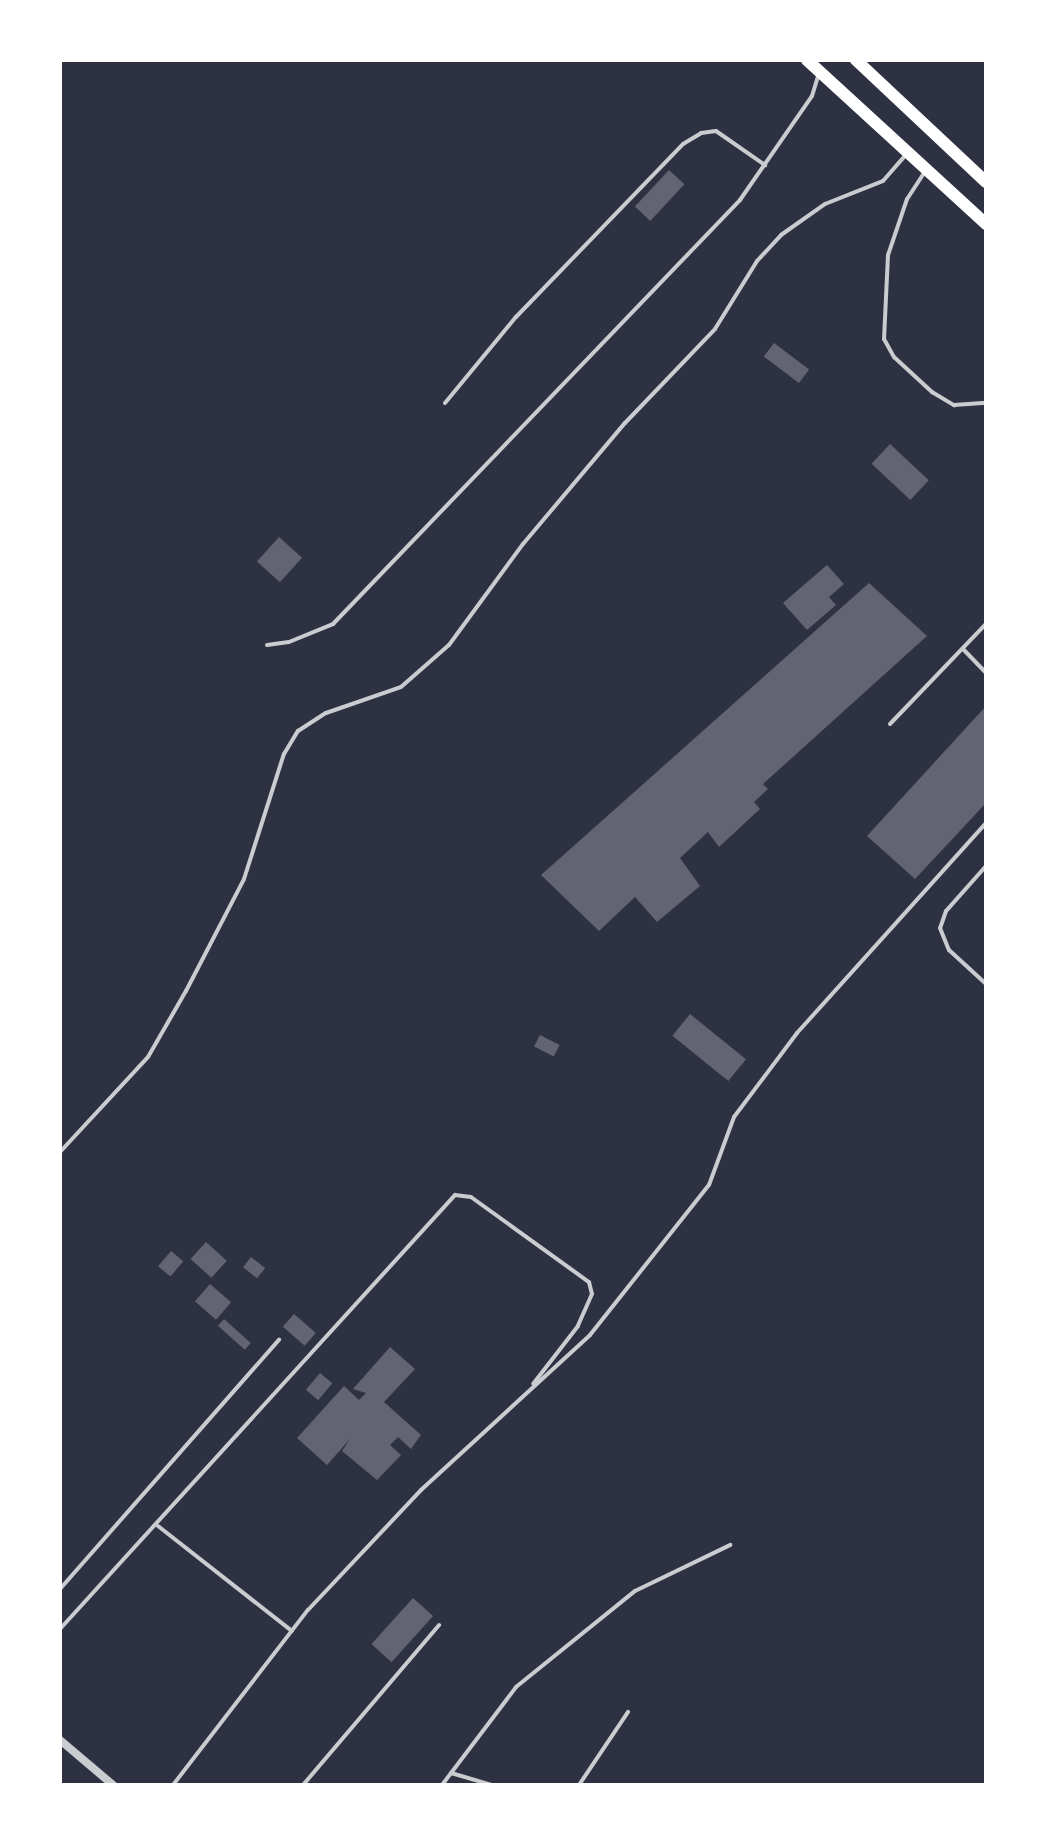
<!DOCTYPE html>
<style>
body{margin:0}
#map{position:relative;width:1046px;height:1845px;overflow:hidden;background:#2d3142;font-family:"Source Sans 3",sans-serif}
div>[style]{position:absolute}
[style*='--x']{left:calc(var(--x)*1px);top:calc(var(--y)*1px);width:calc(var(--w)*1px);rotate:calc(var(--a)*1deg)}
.building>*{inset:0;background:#626471;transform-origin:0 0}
.service>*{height:4px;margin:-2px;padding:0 2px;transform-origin:2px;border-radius:2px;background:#caccd0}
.minor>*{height:8px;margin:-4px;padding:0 4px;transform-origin:4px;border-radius:4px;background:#caccd0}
.trunk>*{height:12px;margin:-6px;padding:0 6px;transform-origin:6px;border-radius:6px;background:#fff}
span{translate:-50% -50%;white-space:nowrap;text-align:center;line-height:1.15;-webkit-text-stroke:9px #fff;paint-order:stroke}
.frame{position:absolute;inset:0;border:62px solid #fff;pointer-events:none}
</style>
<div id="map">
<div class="building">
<div style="left:669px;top:170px;width:21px;height:50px;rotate:43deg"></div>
<div style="left:774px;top:343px;width:44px;height:17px;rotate:37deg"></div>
<div style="left:890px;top:444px;width:53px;height:27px;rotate:43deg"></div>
<div style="left:279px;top:537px;width:31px;height:33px;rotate:42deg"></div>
<div style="clip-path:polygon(827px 565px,844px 584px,829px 597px,836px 605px,807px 630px,783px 603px)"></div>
<div style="clip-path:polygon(869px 583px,927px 636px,763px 784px,768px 789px,754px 802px,760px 809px,719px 847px,708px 832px,680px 858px,700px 886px,657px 922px,635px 897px,599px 931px,541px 875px)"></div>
<div style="clip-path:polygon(986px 706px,986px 803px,915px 879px,867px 836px)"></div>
<div style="left:690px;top:1014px;width:72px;height:28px;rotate:39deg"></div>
<div style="left:540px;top:1035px;width:22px;height:13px;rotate:27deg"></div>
<div style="left:206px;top:1242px;width:28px;height:23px;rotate:42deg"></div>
<div style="left:171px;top:1251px;width:16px;height:20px;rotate:40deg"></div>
<div style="left:251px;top:1257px;width:18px;height:13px;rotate:38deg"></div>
<div style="left:210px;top:1284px;width:28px;height:23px;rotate:41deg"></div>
<div style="left:294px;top:1314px;width:29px;height:17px;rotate:41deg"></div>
<div style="left:224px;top:1319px;width:36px;height:9px;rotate:42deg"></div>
<div style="clip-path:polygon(390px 1347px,415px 1369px,384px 1402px,421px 1435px,411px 1449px,398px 1437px,390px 1445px,401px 1455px,377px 1480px,342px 1451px,350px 1439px,327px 1465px,297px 1438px,344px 1386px,359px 1400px,366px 1393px,353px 1389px)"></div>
<div style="left:320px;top:1373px;width:16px;height:22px;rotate:40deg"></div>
<div style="left:413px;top:1598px;width:27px;height:62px;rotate:42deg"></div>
</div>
<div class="service">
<div style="--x:924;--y:173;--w:31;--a:123"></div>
<div style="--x:907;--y:199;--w:59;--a:108.7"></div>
<div style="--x:888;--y:255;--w:84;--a:92.7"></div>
<div style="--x:884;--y:339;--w:21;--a:61"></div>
<div style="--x:894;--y:357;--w:52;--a:42.6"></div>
<div style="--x:932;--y:392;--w:26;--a:31"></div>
<div style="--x:954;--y:405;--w:32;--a:-4"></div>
<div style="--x:445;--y:403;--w:112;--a:-50.5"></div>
<div style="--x:516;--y:317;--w:240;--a:-46"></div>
<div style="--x:683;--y:144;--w:21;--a:-31"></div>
<div style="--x:701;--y:133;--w:15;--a:-8"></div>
<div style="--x:716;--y:131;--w:60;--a:34.8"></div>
<div style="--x:267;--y:645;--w:22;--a:-8"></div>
<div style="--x:289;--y:642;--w:48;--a:-22.2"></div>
<div style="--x:333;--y:624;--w:588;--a:-46.17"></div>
<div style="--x:740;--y:200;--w:126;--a:-55.3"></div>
<div style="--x:812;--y:96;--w:21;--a:-73"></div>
<div style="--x:963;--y:649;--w:33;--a:46"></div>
<div style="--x:890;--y:724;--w:139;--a:-46.2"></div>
<div style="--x:986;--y:866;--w:60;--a:131.6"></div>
<div style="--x:946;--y:911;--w:18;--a:109"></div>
<div style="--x:940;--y:928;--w:24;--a:68"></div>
<div style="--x:949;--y:950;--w:50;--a:42.6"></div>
<div style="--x:60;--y:1152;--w:129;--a:-47.2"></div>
<div style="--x:148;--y:1057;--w:76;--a:-60.1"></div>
<div style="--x:186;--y:991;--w:126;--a:-62.6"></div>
<div style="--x:244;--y:879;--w:131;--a:-72.3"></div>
<div style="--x:284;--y:754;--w:27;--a:-59"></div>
<div style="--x:298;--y:731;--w:33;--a:-33"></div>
<div style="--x:326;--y:713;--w:79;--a:-19.1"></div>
<div style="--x:401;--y:687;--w:64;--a:-41.2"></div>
<div style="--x:449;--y:645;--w:125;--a:-53.8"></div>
<div style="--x:523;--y:544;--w:158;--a:-49.9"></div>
<div style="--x:625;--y:423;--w:130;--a:-46.2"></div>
<div style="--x:715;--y:329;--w:80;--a:-58.3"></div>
<div style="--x:757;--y:261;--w:35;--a:-47"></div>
<div style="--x:781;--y:235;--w:54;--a:-35.2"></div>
<div style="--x:825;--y:204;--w:62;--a:-21.6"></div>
<div style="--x:883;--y:181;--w:33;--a:-49"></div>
<div style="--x:158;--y:1526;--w:170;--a:38.1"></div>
<div style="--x:60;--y:1589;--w:332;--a:-48.7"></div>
<div style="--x:60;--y:1629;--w:587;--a:-47.69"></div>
<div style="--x:455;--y:1195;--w:16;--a:7"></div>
<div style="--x:471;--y:1197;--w:145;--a:35.8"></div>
<div style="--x:589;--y:1282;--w:12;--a:76"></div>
<div style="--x:592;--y:1294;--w:35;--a:114"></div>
<div style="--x:578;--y:1326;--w:73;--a:127.8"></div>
<div style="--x:451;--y:1773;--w:43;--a:16.3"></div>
<div style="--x:173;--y:1785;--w:221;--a:-52.4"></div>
<div style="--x:308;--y:1610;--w:165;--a:-46.7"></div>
<div style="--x:421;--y:1490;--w:229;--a:-42.5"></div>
<div style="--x:590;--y:1335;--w:191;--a:-51.6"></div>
<div style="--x:709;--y:1185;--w:72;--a:-69.8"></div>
<div style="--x:734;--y:1117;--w:105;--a:-53.1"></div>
<div style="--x:797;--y:1033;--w:283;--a:-48"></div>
<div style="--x:303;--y:1785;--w:210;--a:-49.6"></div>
<div style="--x:442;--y:1785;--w:123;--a:-52.9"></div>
<div style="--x:516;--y:1687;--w:153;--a:-38.9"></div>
<div style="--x:635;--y:1591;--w:106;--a:-25.8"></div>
<div style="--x:579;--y:1785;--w:88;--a:-56.1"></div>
</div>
<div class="minor">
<div style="--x:60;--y:1740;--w:70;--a:40.3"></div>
</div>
<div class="trunk">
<div style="--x:807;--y:60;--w:243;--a:42.5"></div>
<div style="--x:856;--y:60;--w:178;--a:43.2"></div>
</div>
<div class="frame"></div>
</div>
